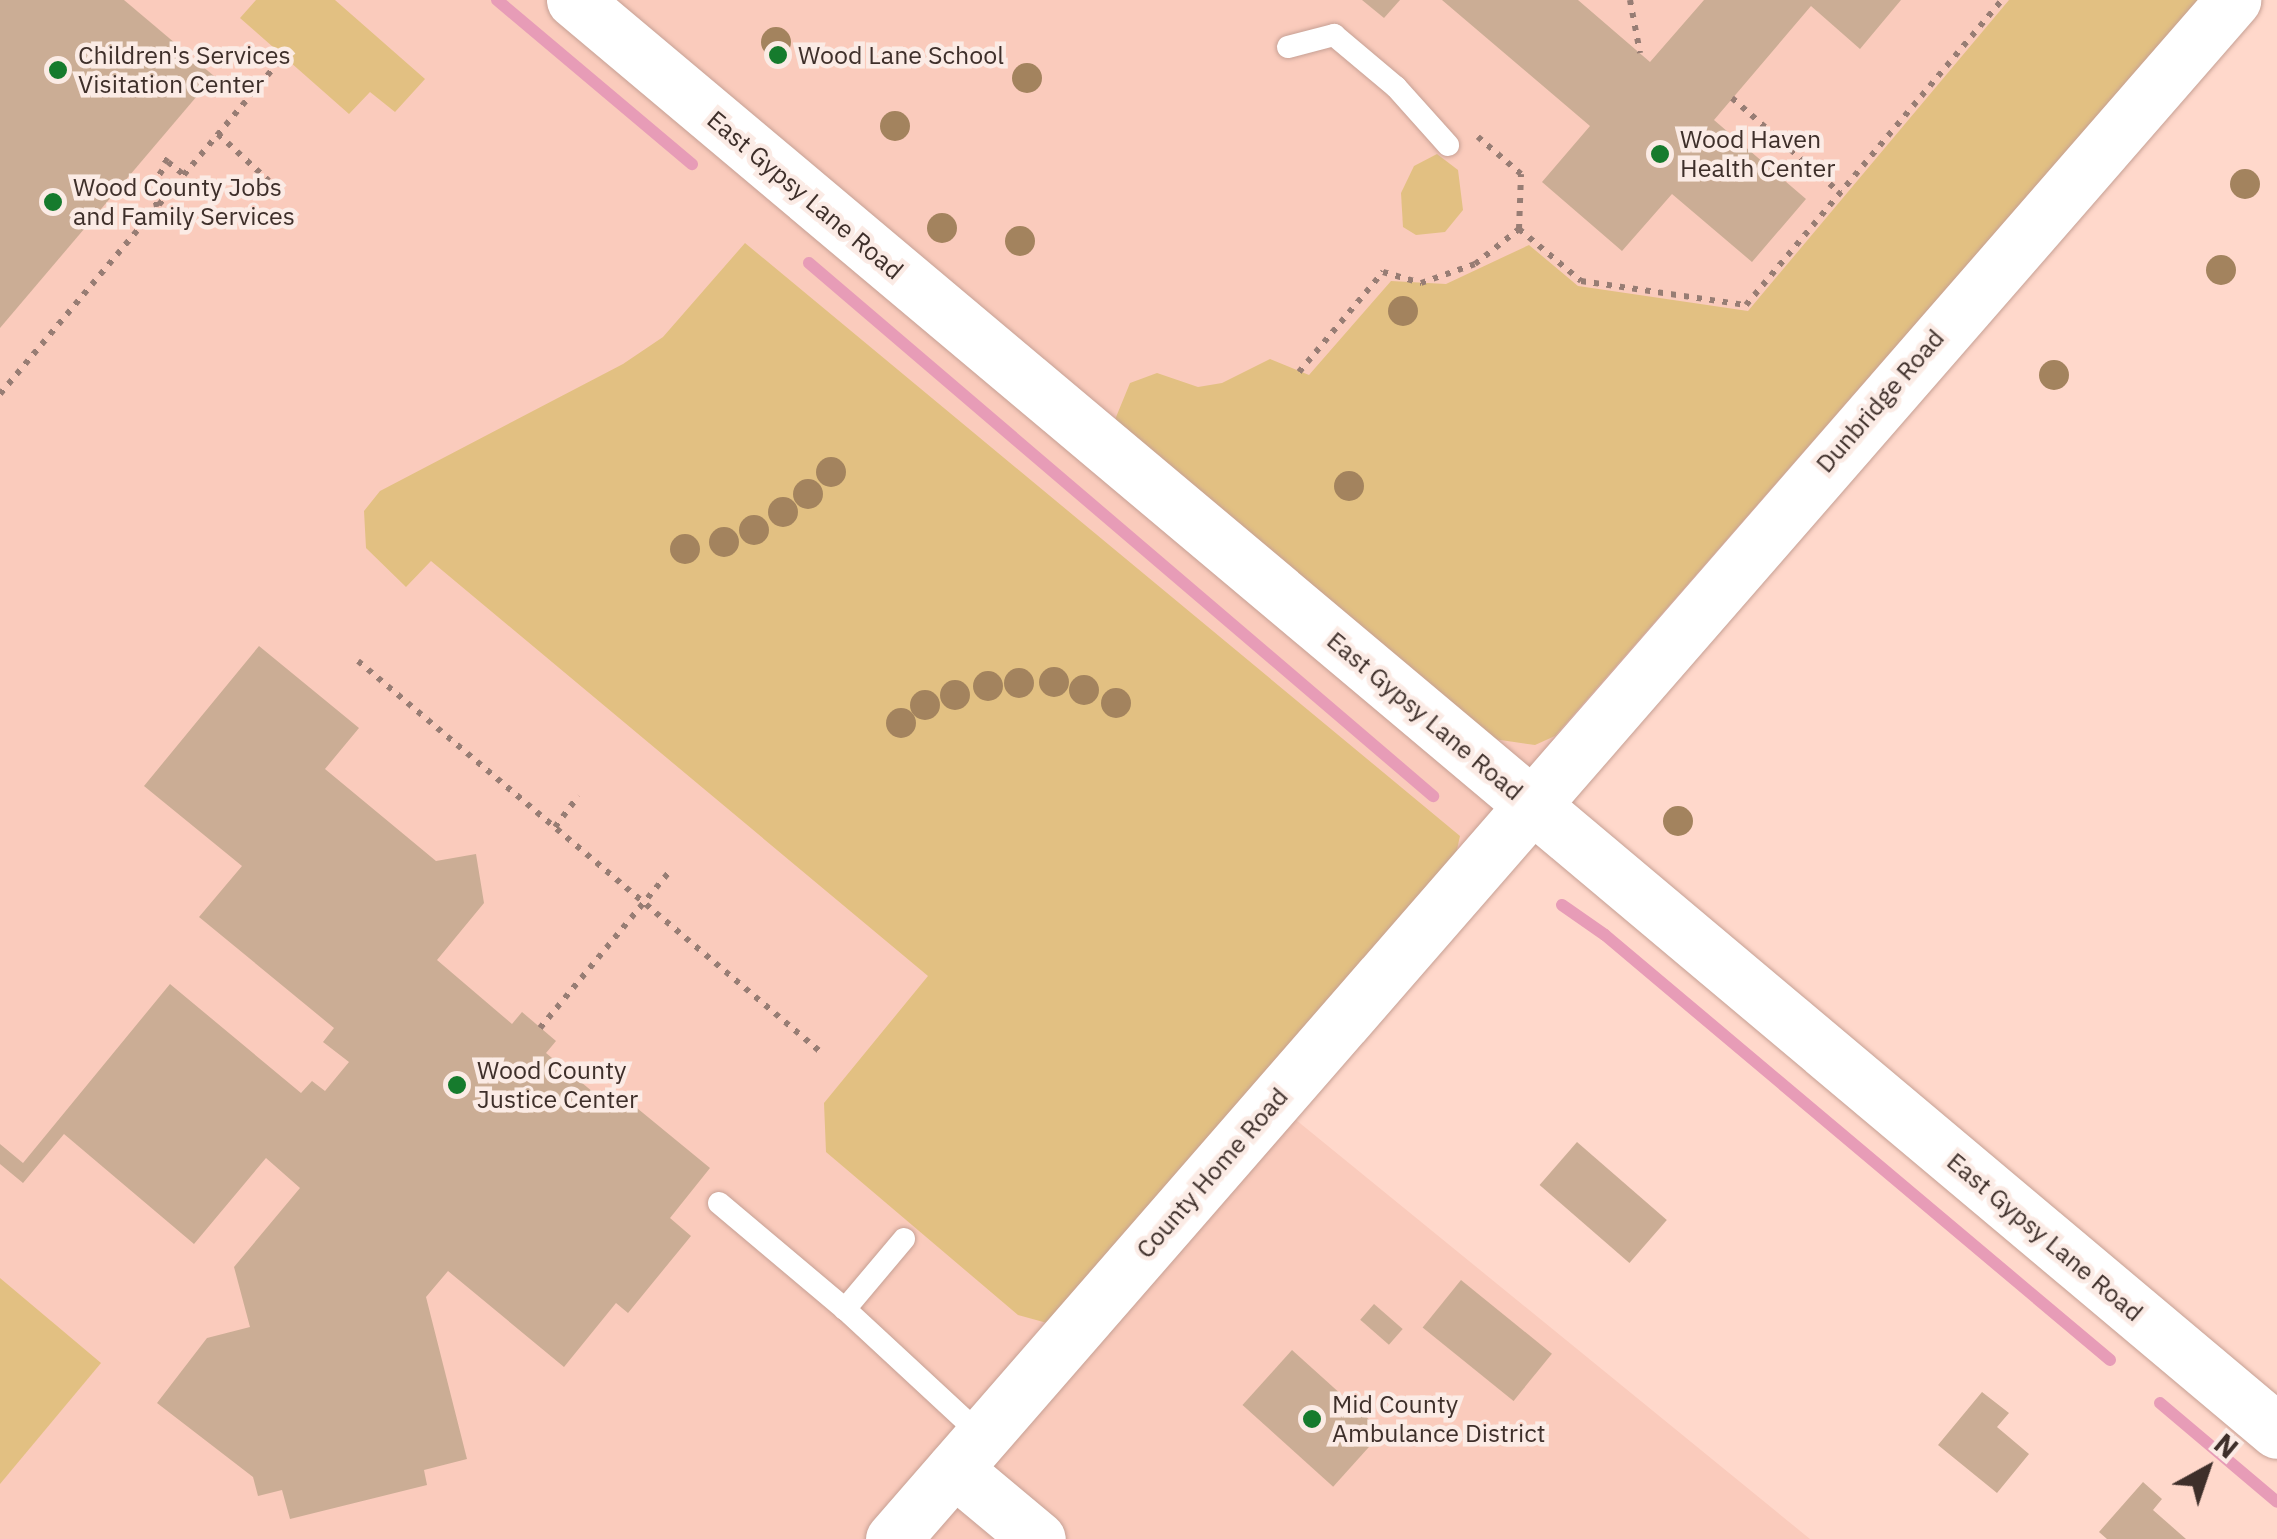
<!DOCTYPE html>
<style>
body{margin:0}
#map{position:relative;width:2277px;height:1539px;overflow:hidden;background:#ffd8cb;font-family:"IBM Plex Sans",sans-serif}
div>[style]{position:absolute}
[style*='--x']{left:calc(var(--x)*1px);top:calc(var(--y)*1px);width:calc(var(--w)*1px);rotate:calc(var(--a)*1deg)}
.built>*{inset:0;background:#facbbc}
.green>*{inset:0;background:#e2c082}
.stream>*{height:12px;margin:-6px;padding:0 6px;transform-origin:6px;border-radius:6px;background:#e79cb7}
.building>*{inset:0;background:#cbad95;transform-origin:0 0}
.path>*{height:6px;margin-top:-3px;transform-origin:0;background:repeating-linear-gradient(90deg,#977d74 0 5px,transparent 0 13px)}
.roads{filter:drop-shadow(0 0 2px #c6a094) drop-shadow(0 0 2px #c6a094)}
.service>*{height:22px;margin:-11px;padding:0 11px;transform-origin:11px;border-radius:11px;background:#fff}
.tertiary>*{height:55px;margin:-27.5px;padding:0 27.5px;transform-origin:27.5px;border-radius:27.5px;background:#fff}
.trees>*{width:30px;height:30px;margin:-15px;border-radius:50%;background:#a3835e}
.dots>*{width:28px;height:28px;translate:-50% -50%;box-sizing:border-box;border:5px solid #fbebe5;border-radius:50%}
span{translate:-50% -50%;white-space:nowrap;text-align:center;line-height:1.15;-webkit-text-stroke:9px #fbebe5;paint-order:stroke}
.poi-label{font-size:25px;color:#3e2f2a}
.left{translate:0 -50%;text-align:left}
.street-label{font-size:25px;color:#3e2f2a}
.north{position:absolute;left:2157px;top:1419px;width:100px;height:100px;-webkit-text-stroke:8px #fbebe5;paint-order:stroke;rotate:40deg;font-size:28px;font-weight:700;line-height:40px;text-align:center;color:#3e2f2a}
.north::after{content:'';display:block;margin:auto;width:35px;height:45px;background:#3e2f2a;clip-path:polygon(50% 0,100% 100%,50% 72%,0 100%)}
</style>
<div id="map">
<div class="built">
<div style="clip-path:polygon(0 0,2233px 0,1274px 1102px,1810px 1539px,0 1539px)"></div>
</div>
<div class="green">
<div style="clip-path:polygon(256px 0,335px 0,425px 79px,395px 112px,370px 92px,349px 114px,240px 18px)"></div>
<div style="clip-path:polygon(2009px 0,2199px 0,1555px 736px,1535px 745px,1487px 738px,1114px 422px,1130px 383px,1157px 373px,1198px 387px,1222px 383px,1270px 359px,1309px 375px,1391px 281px,1446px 284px,1529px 245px,1578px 286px,1748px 311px)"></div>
<div style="clip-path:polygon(1437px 154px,1458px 170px,1463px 210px,1445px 232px,1416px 235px,1403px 227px,1401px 193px,1414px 166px)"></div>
<div style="clip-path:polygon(745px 243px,1460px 836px,1454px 863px,1047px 1323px,1018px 1315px,826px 1152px,824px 1103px,928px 976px,431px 561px,406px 587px,366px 548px,364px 511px,380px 491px,623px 364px,663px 337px)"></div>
<div style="clip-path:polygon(0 1278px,101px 1363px,0 1484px)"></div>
</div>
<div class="stream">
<div style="--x:497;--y:0;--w:255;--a:40.1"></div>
<div style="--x:809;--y:263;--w:821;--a:40.5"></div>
<div style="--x:1562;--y:905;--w:52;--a:34.9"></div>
<div style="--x:1605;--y:935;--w:660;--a:40.08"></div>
<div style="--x:2160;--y:1403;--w:153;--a:40.2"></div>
</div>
<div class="building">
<div style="clip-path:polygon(0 0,124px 0,214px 76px,0 328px)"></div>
<div style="clip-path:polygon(1362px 0,1400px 0,1384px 18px)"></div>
<div style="clip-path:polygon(1442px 0,1578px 0,1650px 62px,1704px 0,1901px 0,1860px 49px,1811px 6px,1714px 120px,1806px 199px,1752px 262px,1672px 194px,1622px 251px,1542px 182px,1590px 126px)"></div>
<div style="clip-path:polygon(259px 646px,359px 728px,325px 769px,436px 861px,476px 854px,484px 903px,437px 960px,512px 1024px,522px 1012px,556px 1041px,546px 1053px,605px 1102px,615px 1090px,710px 1168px,670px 1218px,691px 1236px,628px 1313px,616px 1303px,564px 1367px,448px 1271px,426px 1297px,467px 1459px,424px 1470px,427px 1485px,290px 1519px,282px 1490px,258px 1496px,253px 1477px,157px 1403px,207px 1338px,250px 1327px,234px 1267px,300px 1188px,266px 1158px,194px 1244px,64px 1134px,23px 1183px,0 1164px,0 1144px,23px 1163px,170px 984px,301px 1093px,312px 1081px,325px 1091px,349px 1062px,323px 1042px,334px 1028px,199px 917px,242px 866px,144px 786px)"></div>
<div style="left:1577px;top:1142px;width:119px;height:57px;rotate:41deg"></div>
<div style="left:1461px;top:1280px;width:117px;height:61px;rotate:39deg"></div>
<div style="left:1374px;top:1304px;width:38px;height:21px;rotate:41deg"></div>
<div style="left:1292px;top:1350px;width:122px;height:74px;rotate:42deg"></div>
<div style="clip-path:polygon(1982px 1392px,2009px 1413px,1997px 1427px,2029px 1454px,1997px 1493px,1938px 1445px)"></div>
<div style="clip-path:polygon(2143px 1482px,2162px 1499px,2153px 1510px,2186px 1539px,2107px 1539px,2099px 1532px)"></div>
</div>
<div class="path">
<div style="--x:1630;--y:0;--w:54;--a:79.3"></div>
<div style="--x:1732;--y:98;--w:144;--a:41.3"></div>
<div style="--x:218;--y:134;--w:69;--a:42.7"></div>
<div style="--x:269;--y:181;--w:12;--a:125"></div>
<div style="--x:168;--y:162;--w:21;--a:39"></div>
<div style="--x:157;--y:207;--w:23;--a:-103"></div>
<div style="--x:152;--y:185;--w:28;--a:-55"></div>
<div style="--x:168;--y:162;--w:7;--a:-146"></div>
<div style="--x:1519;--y:229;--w:81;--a:40"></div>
<div style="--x:1581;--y:281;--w:167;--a:8.3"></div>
<div style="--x:1746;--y:305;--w:398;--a:-50"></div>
<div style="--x:1299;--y:372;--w:131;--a:-50"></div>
<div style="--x:1383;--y:272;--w:40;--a:16"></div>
<div style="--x:1421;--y:283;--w:57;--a:-19.4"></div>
<div style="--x:1475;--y:264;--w:56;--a:-38.5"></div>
<div style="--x:1519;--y:229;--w:55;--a:-87.9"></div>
<div style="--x:1521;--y:174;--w:57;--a:-139.3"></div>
<div style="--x:0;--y:394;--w:441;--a:-50"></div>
<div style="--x:358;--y:661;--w:609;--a:40.2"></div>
<div style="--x:555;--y:827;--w:39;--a:-53"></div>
<div style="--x:540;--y:1028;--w:201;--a:-50.4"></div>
</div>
<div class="roads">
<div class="service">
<div style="--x:1288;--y:47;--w:48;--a:-14.6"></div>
<div style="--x:1334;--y:35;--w:81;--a:40"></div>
<div style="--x:1396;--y:87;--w:78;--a:48.1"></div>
<div style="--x:719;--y:1203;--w:165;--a:40.1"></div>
<div style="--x:904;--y:1239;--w:92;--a:130.1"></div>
<div style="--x:845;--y:1309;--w:185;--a:42.8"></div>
</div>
<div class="tertiary">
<div style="--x:574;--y:0;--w:2224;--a:40.04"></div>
<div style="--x:954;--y:1469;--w:109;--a:39.8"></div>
<div style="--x:893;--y:1539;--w:2041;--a:-48.95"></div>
</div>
</div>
<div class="trees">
<div style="left:776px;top:42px"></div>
<div style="left:1027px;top:78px"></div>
<div style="left:895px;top:126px"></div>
<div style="left:2245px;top:184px"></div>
<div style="left:942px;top:228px"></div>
<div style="left:1020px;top:241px"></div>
<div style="left:2221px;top:270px"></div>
<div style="left:1403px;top:311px"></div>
<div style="left:2054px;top:375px"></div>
<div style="left:831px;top:472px"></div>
<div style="left:1349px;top:486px"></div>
<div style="left:808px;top:494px"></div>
<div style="left:783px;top:512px"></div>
<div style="left:754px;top:530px"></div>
<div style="left:724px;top:542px"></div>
<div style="left:685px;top:549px"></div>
<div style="left:1054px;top:682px"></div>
<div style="left:1019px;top:683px"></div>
<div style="left:988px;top:686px"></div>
<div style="left:1084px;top:690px"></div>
<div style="left:955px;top:695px"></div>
<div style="left:1116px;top:703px"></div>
<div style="left:925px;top:705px"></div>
<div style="left:901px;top:723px"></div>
<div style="left:1678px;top:821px"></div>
</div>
<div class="dots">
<div style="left:778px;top:55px;background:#167b2d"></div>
<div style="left:58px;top:70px;background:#167b2d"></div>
<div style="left:1660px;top:154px;background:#167b2d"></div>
<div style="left:53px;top:202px;background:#167b2d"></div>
<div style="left:457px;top:1085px;background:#167b2d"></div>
<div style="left:1312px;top:1419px;background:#167b2d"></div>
</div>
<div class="poi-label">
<span class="left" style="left:798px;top:55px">Wood Lane School</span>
<span class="left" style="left:78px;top:70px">Children's Services<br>Visitation Center</span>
<span class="left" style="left:1680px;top:154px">Wood Haven<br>Health Center</span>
<span class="left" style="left:73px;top:202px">Wood County Jobs<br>and Family Services</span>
<span class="left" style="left:477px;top:1085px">Wood County<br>Justice Center</span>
<span class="left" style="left:1332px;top:1419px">Mid County<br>Ambulance District</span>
</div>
<div class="street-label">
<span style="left:805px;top:195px;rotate:40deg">East Gypsy Lane Road</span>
<span style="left:1880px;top:401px;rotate:-49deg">Dunbridge Road</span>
<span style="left:1425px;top:716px;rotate:40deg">East Gypsy Lane Road</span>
<span style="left:1212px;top:1173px;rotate:-49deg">County Home Road</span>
<span style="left:2045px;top:1237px;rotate:40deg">East Gypsy Lane Road</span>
</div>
<div class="north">N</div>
</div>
